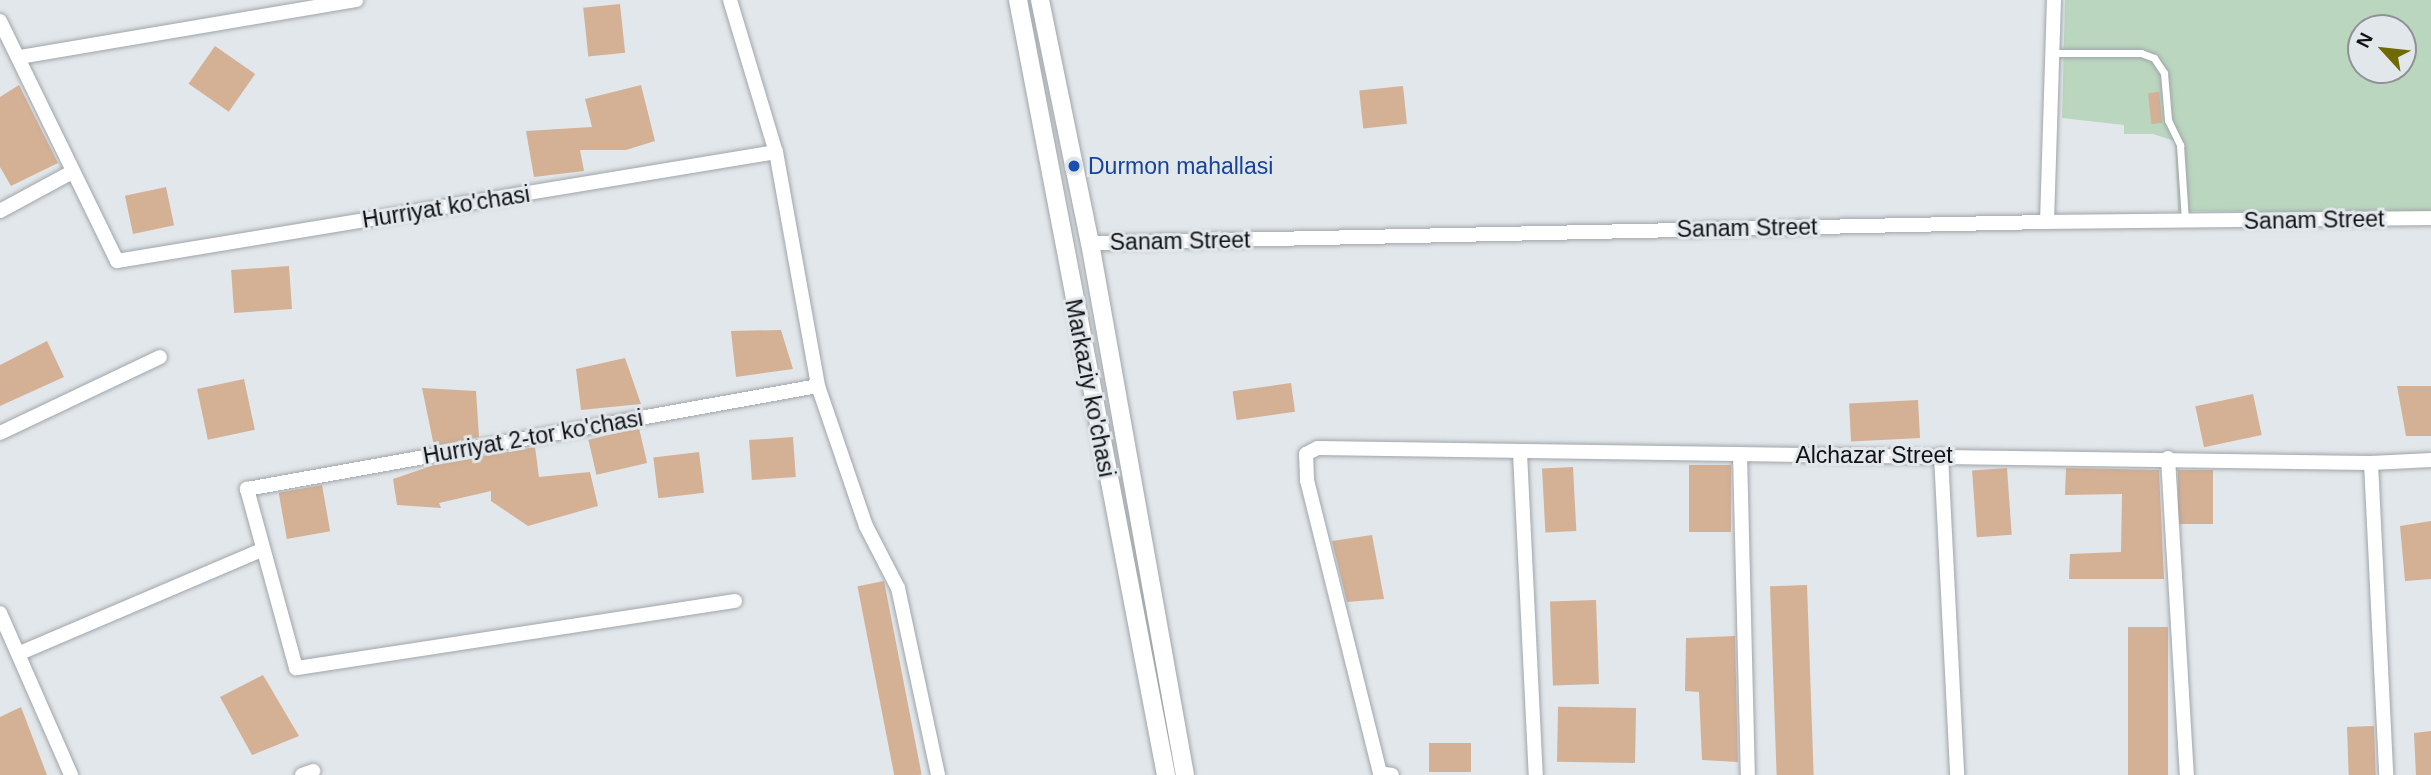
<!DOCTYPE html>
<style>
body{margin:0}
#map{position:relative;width:2431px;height:775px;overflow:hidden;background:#e2e7eb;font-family:Arial,sans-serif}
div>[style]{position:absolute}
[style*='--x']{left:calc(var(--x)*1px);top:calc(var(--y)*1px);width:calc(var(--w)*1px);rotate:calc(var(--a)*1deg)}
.green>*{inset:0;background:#bad6bf}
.building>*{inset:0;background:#d4b095;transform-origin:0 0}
.roads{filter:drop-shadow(0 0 2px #a0a5a9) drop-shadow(0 0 2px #a0a5a9)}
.service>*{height:7px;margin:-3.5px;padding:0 3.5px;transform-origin:3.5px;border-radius:3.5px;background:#fff}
.minor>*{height:14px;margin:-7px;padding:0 7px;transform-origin:7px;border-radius:7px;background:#fff}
.tertiary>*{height:18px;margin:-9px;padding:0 9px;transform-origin:9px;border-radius:9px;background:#fff}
.dots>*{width:19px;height:19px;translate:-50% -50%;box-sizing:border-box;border:4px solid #e2e7eb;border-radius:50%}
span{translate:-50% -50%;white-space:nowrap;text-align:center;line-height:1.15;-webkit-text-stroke:6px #e2e7eb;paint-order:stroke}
.transit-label{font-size:23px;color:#164399}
.left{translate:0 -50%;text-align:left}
.street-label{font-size:23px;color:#111214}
.north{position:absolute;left:2347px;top:14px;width:70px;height:70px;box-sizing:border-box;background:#e2e7eb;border:2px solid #8e9295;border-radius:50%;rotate:297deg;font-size:19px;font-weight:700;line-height:28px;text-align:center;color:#111214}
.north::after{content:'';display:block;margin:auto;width:24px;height:32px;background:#716a03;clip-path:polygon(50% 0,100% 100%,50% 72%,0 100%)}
</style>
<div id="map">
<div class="green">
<div style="clip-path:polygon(evenodd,2065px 0,2431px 0,2431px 213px,2178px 211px,2175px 141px,2153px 134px,2124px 134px,2124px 125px,2062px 118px,2065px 0,2361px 28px,2403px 28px,2403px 70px,2361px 70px,2361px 28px)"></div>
</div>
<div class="building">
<div style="left:620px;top:4px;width:49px;height:37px;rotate:84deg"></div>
<div style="left:215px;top:46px;width:49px;height:46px;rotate:35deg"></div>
<div style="clip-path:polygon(19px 85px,58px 163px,11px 186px,0 167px,0 97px)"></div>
<div style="clip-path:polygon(641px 85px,655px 141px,626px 150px,580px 150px,584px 171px,534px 177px,526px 131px,592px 127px,585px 99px)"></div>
<div style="left:1403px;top:86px;width:38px;height:44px;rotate:84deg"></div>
<div style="left:2159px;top:92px;width:31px;height:11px;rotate:84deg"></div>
<div style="left:166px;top:187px;width:39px;height:42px;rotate:78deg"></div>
<div style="left:289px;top:266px;width:43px;height:58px;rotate:86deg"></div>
<div style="clip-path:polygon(781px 330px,793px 369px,736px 377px,731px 331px)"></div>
<div style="clip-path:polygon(47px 341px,64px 377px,0 406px,0 365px)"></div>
<div style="clip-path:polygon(625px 358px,641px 404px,581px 410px,576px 369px)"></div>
<div style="left:244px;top:379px;width:52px;height:48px;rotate:78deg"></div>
<div style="left:1291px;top:383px;width:29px;height:59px;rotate:82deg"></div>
<div style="clip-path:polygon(2397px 386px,2431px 386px,2431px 436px,2406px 436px)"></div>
<div style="clip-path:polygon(422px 388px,476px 391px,479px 437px,434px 446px)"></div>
<div style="left:2253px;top:394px;width:42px;height:59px;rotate:78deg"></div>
<div style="left:1918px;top:400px;width:38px;height:69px;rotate:87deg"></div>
<div style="left:639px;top:428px;width:36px;height:52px;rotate:77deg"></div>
<div style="left:793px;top:437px;width:40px;height:44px;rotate:86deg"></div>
<div style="clip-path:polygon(535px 447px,539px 477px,590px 472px,598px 506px,528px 526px,491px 501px,491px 491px,439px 503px,441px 508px,397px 505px,393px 479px,434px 465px)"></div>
<div style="left:699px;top:452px;width:41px;height:46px;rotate:83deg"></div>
<div style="left:1689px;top:465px;width:42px;height:67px"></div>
<div style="left:1573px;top:467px;width:64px;height:31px;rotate:87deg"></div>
<div style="left:2007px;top:468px;width:67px;height:35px;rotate:86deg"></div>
<div style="clip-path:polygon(2066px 468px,2159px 470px,2164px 579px,2069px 579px,2070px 554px,2121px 552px,2122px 494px,2065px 495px)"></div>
<div style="left:2178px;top:470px;width:35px;height:54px"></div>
<div style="left:322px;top:485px;width:47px;height:44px;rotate:80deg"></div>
<div style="clip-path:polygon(2431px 521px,2431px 579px,2405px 581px,2400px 526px)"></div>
<div style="clip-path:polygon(1372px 535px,1384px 599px,1347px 602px,1332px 541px)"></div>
<div style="left:884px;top:581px;width:197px;height:27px;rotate:79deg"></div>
<div style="left:1807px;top:585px;width:190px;height:37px;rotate:88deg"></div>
<div style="left:1596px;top:600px;width:84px;height:46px;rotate:88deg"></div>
<div style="left:2128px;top:627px;width:40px;height:148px"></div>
<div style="clip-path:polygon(1735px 636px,1738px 762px,1702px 760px,1699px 692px,1685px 691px,1686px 638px)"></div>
<div style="clip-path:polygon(263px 675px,299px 736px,252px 755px,220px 697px)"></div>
<div style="clip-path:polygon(21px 707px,47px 775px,0 775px,0 717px)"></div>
<div style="left:1636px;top:708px;width:55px;height:78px;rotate:91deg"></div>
<div style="left:2374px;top:726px;width:49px;height:27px;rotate:88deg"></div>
<div style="clip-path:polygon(2431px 731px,2431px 775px,2416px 775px,2414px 733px)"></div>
<div style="left:1429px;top:743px;width:42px;height:29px"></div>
</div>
<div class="roads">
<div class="service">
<div style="--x:2053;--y:53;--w:88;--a:0"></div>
<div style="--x:2141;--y:53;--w:14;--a:21"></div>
<div style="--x:2154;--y:58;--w:18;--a:56"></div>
<div style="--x:2164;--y:73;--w:47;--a:85.1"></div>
<div style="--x:2168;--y:120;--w:28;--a:64"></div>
<div style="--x:2180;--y:145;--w:76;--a:86.2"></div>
</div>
<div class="minor">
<div style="--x:730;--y:0;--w:159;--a:73.2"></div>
<div style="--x:776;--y:152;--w:238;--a:79.8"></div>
<div style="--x:818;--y:386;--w:148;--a:71.1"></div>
<div style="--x:866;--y:526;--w:70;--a:62.7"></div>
<div style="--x:898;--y:588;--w:191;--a:77.9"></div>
<div style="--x:0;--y:21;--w:267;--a:64"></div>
<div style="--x:117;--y:261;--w:668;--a:-9.39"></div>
<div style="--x:20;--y:57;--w:341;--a:-9.6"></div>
<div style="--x:0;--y:211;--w:82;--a:-28.4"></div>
<div style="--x:2047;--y:222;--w:222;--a:-88.2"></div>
<div style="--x:1090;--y:243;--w:957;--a:-1.26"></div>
<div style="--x:2047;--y:222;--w:384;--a:-0.6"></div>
<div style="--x:0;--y:433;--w:177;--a:-25.4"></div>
<div style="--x:1520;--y:453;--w:322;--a:87.2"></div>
<div style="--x:1740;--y:454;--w:321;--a:88.6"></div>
<div style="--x:1941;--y:455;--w:320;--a:87.1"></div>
<div style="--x:2168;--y:458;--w:318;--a:86.6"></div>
<div style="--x:2371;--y:463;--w:312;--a:87.2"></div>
<div style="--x:735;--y:601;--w:444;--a:171.3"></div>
<div style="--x:296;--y:668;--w:186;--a:-105.3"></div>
<div style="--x:247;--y:489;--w:580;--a:-10.23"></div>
<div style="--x:0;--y:613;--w:177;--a:66.3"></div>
<div style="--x:20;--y:653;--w:263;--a:-23.1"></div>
<div style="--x:302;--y:775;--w:12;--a:-20"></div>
<div style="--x:1392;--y:775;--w:12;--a:-171"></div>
<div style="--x:1380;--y:773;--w:302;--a:-104"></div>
<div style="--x:1307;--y:480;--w:26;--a:-92"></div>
<div style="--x:1306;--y:454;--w:13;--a:-27"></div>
<div style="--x:1318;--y:448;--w:1053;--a:0.82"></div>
<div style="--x:2371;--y:463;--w:60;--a:-2.9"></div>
</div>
<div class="tertiary">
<div style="--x:1018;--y:0;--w:789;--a:79.19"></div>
<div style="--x:1040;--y:0;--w:248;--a:78.4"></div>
<div style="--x:1090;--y:243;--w:540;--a:79.88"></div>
</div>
</div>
<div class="dots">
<div style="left:1074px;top:166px;background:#1a4fb4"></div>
</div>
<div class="transit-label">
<span class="left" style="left:1088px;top:166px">Durmon mahallasi</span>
</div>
<div class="street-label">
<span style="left:446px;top:207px;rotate:-9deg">Hurriyat ko'chasi</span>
<span style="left:2314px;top:220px;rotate:-1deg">Sanam Street</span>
<span style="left:1747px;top:228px;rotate:-1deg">Sanam Street</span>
<span style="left:1180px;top:241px;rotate:-1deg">Sanam Street</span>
<span style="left:1090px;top:388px;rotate:79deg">Markaziy ko'chasi</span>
<span style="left:533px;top:437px;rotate:-10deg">Hurriyat 2-tor ko'chasi</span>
<span style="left:1874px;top:455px">Alchazar Street</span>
</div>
<div class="north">N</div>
</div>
